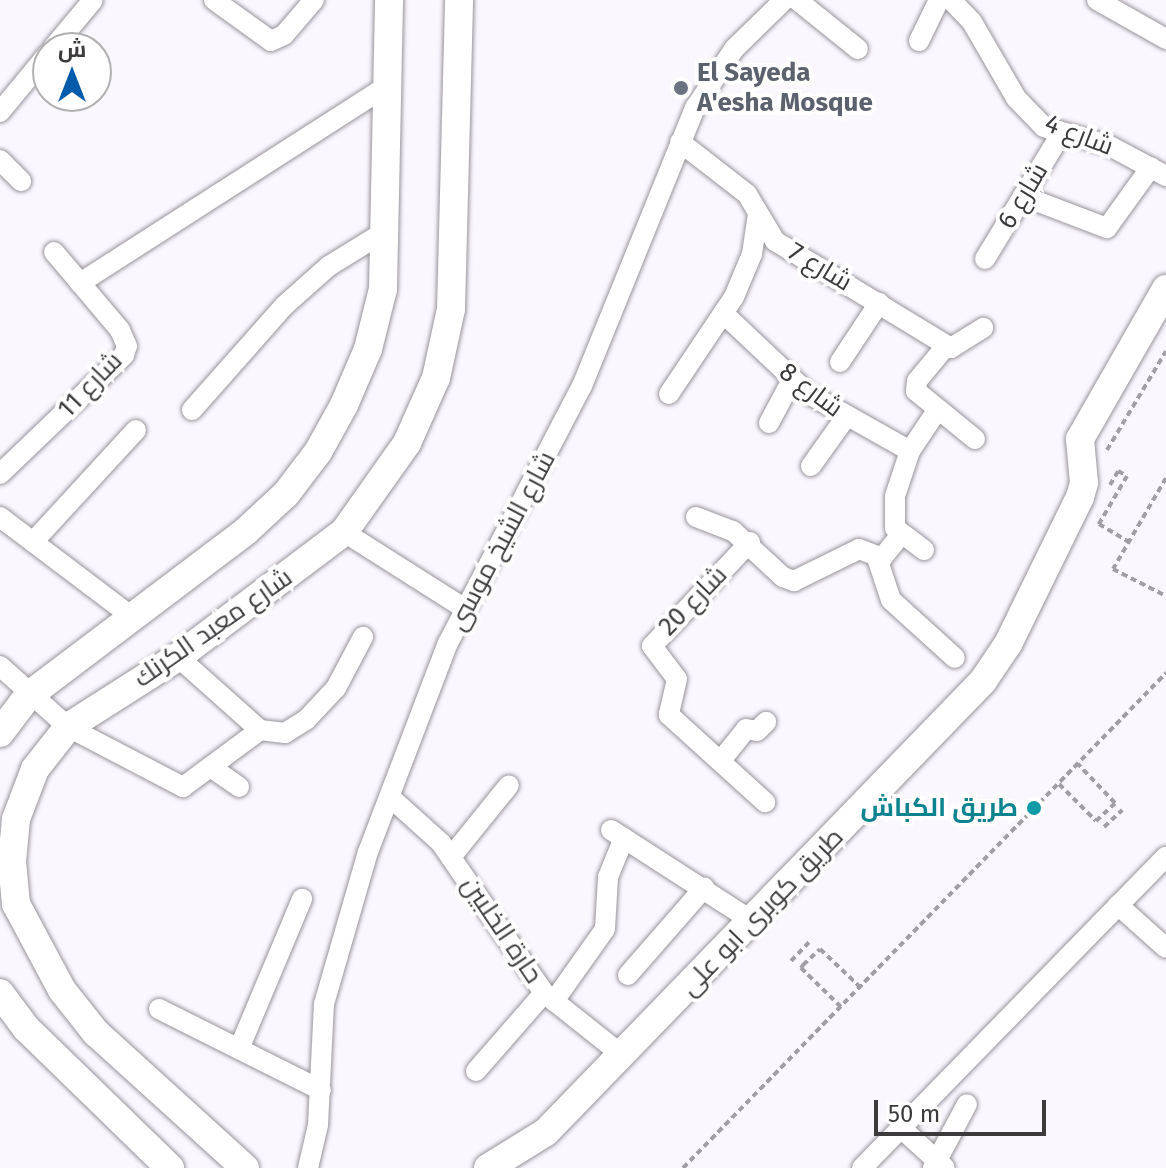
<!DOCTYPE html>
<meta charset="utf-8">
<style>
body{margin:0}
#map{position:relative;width:1166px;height:1168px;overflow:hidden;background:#fbf7ff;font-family:"Fira Sans",Cairo,sans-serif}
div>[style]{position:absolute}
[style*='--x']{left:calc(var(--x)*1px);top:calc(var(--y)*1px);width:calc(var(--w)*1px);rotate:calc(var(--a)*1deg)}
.path>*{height:4px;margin-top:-2px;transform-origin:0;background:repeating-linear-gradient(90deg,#a29fa4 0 6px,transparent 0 10px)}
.roads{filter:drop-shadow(0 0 2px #98949b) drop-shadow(0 0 2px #98949b)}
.street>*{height:20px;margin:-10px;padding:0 10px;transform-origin:10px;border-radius:10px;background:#fff}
.secondary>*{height:28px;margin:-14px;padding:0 14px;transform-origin:14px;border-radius:14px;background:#fff}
.dots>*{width:22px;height:22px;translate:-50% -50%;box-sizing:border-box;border:4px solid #fff;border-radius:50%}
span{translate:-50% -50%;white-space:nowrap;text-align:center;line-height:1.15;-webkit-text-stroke:8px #fff;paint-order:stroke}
.worship-label{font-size:26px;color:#5b616d;font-weight:700}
.left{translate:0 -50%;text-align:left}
.street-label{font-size:26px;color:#3c3a3d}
.culture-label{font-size:26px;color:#0d838f;font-weight:700}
.right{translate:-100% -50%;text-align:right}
.north{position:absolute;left:32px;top:32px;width:80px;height:80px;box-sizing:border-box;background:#fff;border:2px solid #b1b0b1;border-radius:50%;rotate:0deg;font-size:22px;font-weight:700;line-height:32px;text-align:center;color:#3c3a3d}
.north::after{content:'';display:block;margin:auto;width:28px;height:36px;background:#005caa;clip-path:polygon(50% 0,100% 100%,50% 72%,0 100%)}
.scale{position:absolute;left:874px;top:1100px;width:172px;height:36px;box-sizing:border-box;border:4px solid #3c3a3d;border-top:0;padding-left:10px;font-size:24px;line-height:28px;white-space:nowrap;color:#3c3a3d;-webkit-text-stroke:6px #fff;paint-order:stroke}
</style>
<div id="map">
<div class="path">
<div style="--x:1107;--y:450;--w:115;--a:-59.2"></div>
<div style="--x:1166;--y:478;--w:105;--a:120.2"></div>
<div style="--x:1113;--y:569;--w:59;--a:27"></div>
<div style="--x:1110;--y:485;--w:16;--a:-60"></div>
<div style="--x:1118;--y:471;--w:10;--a:29"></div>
<div style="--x:1127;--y:476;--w:56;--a:120.3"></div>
<div style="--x:1099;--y:524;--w:35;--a:31"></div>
<div style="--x:1059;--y:784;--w:52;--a:45"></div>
<div style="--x:1096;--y:821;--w:26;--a:-43"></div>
<div style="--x:1115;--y:803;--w:54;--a:-133.5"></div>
<div style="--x:1104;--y:827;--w:25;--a:-43"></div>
<div style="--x:791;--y:961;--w:30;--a:-46"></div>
<div style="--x:841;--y:1007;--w:56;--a:-135.7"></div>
<div style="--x:801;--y:968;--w:4;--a:-56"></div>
<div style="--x:803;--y:965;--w:23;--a:-43"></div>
<div style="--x:820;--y:949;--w:54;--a:43.5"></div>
<div style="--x:683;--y:1168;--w:692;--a:-45.7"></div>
</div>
<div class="roads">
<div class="street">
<div style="--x:214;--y:0;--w:70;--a:35.7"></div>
<div style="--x:271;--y:41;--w:14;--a:-25"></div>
<div style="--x:284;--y:35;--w:46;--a:-49.4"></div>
<div style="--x:797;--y:0;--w:78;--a:38.8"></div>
<div style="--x:951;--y:0;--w:30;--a:46"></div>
<div style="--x:972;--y:22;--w:88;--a:59.9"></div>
<div style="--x:1016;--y:98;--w:40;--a:46"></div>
<div style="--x:1044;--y:127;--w:66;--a:15.7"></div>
<div style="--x:1108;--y:145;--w:66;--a:28.1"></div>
<div style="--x:1097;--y:0;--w:79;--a:29.5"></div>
<div style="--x:919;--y:41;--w:46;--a:-64"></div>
<div style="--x:53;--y:48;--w:62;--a:-50.2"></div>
<div style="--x:0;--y:112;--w:75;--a:-50.4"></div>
<div style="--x:680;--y:142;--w:85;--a:37.8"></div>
<div style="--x:747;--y:194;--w:55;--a:59.2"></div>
<div style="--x:775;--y:241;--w:206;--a:31.3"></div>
<div style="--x:951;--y:348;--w:38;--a:-32"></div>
<div style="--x:0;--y:160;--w:30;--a:45"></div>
<div style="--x:1023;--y:196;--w:90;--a:20.9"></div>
<div style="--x:1107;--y:228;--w:75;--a:-54.2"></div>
<div style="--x:985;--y:259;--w:146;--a:-58.7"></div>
<div style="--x:80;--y:283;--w:367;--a:-32.7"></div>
<div style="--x:723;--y:313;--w:118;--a:43.3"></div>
<div style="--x:809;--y:394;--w:116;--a:29.4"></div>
<div style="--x:946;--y:346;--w:45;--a:129.6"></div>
<div style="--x:917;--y:381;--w:10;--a:96"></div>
<div style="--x:916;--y:391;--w:76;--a:39.1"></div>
<div style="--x:840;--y:362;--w:71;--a:-56.5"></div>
<div style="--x:669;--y:394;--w:117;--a:-56.2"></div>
<div style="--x:734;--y:297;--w:47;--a:-67.3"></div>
<div style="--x:752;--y:254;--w:40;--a:-81.5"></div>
<div style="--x:192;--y:410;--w:140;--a:-48.5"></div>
<div style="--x:285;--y:305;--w:59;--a:-41.6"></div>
<div style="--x:329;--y:266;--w:68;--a:-31.8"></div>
<div style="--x:769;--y:423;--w:49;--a:-61.9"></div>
<div style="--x:811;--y:466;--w:60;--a:-54.5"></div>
<div style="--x:0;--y:474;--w:172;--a:-43.8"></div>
<div style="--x:124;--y:355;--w:9;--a:-72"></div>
<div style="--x:127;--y:346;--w:17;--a:-114"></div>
<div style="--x:120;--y:330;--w:102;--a:-130.2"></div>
<div style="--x:0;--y:517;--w:166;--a:37.1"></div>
<div style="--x:696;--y:517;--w:40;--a:21"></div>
<div style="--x:733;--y:531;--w:68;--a:42.6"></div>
<div style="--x:783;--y:577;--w:12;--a:20"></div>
<div style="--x:794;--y:581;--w:72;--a:-26.2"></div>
<div style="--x:859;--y:549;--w:25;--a:21"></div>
<div style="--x:882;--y:558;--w:28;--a:-51"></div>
<div style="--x:344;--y:532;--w:140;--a:32.4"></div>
<div style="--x:33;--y:542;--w:152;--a:-47.4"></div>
<div style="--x:750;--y:542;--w:143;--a:133.3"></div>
<div style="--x:652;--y:646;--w:41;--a:52.9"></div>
<div style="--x:677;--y:679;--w:37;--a:103"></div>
<div style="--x:669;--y:715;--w:130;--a:42.2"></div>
<div style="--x:924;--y:550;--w:36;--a:-143"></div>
<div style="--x:895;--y:528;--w:32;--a:-90"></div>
<div style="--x:895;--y:496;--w:47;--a:-71.6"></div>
<div style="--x:910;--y:451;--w:50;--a:-56.3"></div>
<div style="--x:877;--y:558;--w:44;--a:71.6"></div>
<div style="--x:891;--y:600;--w:86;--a:42.2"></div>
<div style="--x:178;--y:657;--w:110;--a:41.7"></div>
<div style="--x:260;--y:730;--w:25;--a:7"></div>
<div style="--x:285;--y:733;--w:25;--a:-32"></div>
<div style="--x:306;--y:720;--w:44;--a:-46.8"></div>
<div style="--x:336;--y:688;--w:58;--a:-62.1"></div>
<div style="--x:0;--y:666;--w:91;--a:41.9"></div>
<div style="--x:68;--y:727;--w:130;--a:27.6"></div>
<div style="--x:183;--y:787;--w:96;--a:-36.5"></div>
<div style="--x:722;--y:759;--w:38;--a:-51"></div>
<div style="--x:746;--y:729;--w:11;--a:10"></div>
<div style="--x:757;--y:731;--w:13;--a:-45"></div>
<div style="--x:212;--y:768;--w:33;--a:35"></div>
<div style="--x:390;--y:797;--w:69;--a:42"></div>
<div style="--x:441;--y:843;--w:182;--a:55.5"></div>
<div style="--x:544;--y:993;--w:100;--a:38.5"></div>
<div style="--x:611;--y:830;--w:170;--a:32.8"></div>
<div style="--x:451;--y:857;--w:92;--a:-51.1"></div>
<div style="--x:1118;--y:905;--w:64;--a:41.9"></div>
<div style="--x:628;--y:975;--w:116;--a:-48.9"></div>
<div style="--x:554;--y:1001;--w:88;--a:-54.7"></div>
<div style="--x:605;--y:929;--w:52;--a:-86.7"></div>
<div style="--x:608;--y:877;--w:42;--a:-67.7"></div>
<div style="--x:159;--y:1009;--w:181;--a:26.6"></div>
<div style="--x:239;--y:1049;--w:163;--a:-67.2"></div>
<div style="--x:476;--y:1071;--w:103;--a:-48.9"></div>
<div style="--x:901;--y:1128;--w:59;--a:42.3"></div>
<div style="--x:308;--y:1168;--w:44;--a:-76.9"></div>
<div style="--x:318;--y:1125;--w:121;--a:-87.2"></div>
<div style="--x:324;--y:1004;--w:158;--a:-73.9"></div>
<div style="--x:368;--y:852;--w:224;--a:-69.1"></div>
<div style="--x:448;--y:643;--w:290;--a:-62.5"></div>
<div style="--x:582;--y:386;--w:300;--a:-67.9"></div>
<div style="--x:695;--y:108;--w:71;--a:-56.5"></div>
<div style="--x:734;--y:49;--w:70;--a:-44.4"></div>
<div style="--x:862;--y:1168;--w:435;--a:-45.7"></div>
<div style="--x:933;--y:1168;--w:72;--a:-62"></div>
</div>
<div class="secondary">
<div style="--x:0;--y:733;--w:46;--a:-52.9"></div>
<div style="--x:28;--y:696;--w:273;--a:-37.1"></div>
<div style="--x:246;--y:531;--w:54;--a:-42.8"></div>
<div style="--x:286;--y:494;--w:53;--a:-52.7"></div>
<div style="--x:318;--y:452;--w:54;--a:-61"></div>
<div style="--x:344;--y:405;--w:61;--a:-66.8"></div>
<div style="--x:368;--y:349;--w:62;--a:-76"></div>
<div style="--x:383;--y:289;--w:289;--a:-88.8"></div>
<div style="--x:0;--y:993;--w:44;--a:53.4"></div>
<div style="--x:26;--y:1028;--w:201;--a:44.2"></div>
<div style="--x:245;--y:1168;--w:201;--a:-137.8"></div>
<div style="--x:96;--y:1033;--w:55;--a:-128.3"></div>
<div style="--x:62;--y:990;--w:98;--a:-118.1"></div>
<div style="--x:16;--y:904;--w:42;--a:-95.4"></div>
<div style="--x:12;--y:862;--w:43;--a:-84.7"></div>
<div style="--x:16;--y:819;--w:53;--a:-69.2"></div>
<div style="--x:35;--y:769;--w:53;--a:-51.8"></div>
<div style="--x:68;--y:727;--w:130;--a:-32.5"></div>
<div style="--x:178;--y:657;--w:208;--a:-37"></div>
<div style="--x:344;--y:532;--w:109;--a:-54.7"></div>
<div style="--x:407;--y:443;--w:71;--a:-66"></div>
<div style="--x:436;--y:378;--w:71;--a:-77.7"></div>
<div style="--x:451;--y:309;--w:309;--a:-88.5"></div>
<div style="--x:488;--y:1168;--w:68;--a:-31.8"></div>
<div style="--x:546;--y:1132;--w:628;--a:-45.9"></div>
<div style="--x:983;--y:681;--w:45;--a:-56"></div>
<div style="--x:1008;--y:644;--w:164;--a:-63.9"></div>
<div style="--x:1080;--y:497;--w:15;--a:-74"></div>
<div style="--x:1084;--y:483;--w:44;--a:-95.2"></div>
<div style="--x:1080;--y:439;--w:173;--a:-60.2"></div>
</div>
</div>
<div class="dots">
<div style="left:681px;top:88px;background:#6b7280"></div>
<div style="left:1034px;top:808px;background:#0f9aa8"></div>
</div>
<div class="worship-label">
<span class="left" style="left:697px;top:88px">El Sayeda<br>A'esha Mosque</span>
</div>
<div class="street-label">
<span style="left:1079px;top:135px;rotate:21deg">شارع 4</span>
<span style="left:1023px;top:196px;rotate:-59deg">شارع 6</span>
<span style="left:820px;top:267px;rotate:31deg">شارع 7</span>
<span style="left:90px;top:385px;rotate:-46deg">شارع 11</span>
<span style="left:811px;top:390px;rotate:37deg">شارع 8</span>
<span style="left:502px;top:541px;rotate:-62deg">شارع الشيخ موسى</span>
<span style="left:693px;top:601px;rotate:-46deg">شارع 20</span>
<span style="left:213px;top:628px;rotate:-35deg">شارع معبد الكرنك</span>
<span style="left:762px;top:912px;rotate:-46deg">طريق كوبرى ابو على</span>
<span style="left:502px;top:930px;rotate:56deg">حارة الخلبين</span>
</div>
<div class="culture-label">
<span class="right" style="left:1018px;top:808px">طريق الكباش</span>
</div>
<div class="north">ش</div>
<div class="scale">50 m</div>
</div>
